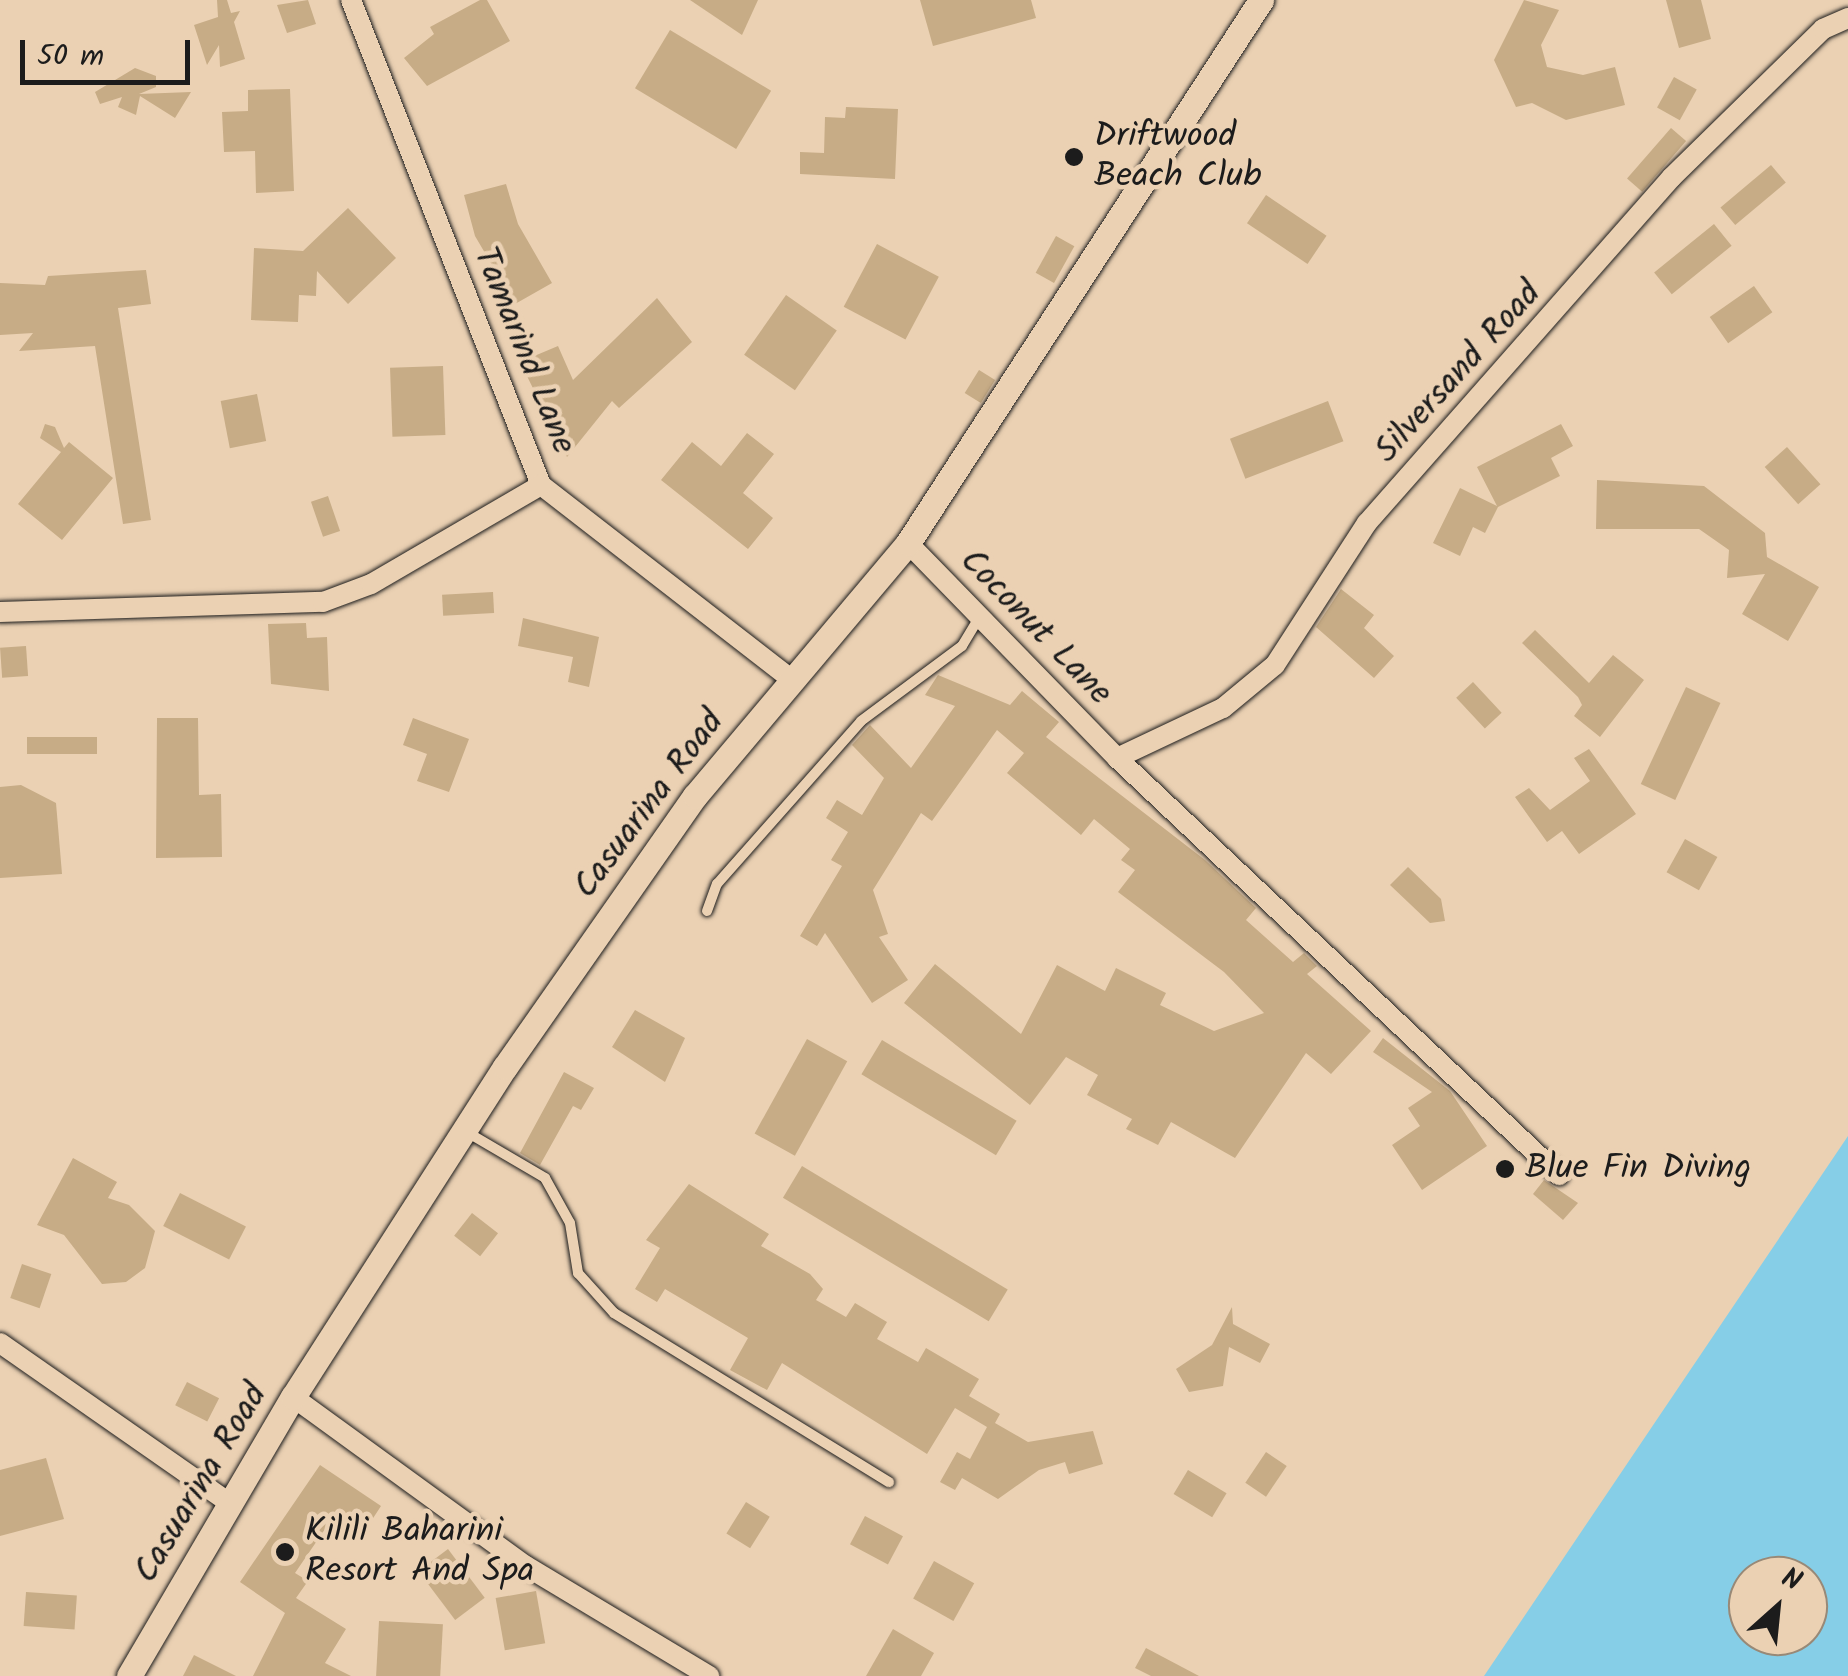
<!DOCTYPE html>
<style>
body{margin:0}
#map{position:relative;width:1848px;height:1676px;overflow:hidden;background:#ebd1b3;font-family:Kalam,sans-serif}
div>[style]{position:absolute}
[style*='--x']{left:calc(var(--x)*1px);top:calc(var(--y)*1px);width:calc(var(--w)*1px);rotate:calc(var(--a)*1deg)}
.water>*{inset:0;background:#86cee7}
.building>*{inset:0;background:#c7ac86;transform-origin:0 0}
.roads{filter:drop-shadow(0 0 2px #1c1c1c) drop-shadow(0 0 2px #1c1c1c)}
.service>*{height:10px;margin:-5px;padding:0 5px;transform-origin:5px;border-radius:5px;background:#ebd1b3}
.minor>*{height:20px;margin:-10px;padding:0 10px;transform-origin:10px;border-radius:10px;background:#ebd1b3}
.tertiary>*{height:25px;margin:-12.5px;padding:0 12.5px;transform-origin:12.5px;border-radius:12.5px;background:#ebd1b3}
.dots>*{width:28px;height:28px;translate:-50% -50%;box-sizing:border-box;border:5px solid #ebd1b3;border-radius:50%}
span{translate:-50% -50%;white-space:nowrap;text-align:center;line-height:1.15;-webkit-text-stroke:9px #ebd1b3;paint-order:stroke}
.poi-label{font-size:35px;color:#1c1c1c}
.left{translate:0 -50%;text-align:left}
.street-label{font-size:35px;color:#1c1c1c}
.north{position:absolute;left:1728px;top:1556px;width:100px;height:100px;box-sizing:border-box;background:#ebd1b3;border:2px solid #988977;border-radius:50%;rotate:27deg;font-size:28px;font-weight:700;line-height:40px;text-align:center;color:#1c1c1c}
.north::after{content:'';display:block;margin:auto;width:35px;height:45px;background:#1c1c1c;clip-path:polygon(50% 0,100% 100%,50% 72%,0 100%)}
.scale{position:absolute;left:20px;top:40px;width:170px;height:45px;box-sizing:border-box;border:5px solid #1c1c1c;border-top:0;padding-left:12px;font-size:30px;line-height:35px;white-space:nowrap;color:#1c1c1c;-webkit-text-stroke:8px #ebd1b3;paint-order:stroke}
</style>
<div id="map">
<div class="water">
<div style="clip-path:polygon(evenodd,1848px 1136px,1848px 1676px,1484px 1676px,1848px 1136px,1748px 1576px,1808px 1576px,1808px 1636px,1748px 1636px,1748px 1576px)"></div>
</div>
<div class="building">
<div style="clip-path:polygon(217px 0,227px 0,231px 13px,240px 11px,234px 22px,245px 59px,220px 67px,219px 45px,207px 65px,194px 25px,218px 17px)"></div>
<div style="clip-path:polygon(308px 0,316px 24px,287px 33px,277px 5px)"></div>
<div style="clip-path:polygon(480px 0,487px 0,510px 41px,427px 86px,404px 58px,434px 34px,430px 27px)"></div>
<div style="clip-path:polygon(690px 0,758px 0,742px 35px)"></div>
<div style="clip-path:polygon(920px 0,1031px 0,1036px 18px,933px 46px)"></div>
<div style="clip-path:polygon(1524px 0,1559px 10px,1541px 45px,1547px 67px,1583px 75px,1615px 67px,1625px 105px,1566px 120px,1532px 103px,1516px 107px,1494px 60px)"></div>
<div style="clip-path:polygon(1666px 0,1701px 0,1711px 39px,1679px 48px)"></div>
<div style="left:670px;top:30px;width:118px;height:68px;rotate:31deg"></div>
<div style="clip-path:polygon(135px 68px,156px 76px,156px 87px,139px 94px,191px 92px,175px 118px,140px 96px,136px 115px,118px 107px,122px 97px,100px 104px,95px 92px)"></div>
<div style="left:1674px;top:77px;width:26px;height:35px;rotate:29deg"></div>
<div style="clip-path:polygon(290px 89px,294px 191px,256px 193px,255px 151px,224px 152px,222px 112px,248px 111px,248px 90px)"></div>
<div style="clip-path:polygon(846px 107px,898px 109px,895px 179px,800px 174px,800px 152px,824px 153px,825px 117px,845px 118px)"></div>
<div style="left:1671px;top:128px;width:20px;height:67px;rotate:41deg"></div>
<div style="left:1771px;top:165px;width:23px;height:66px;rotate:50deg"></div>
<div style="clip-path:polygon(506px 184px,518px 224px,552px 283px,515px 304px,475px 236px,464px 195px)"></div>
<div style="left:1266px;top:195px;width:73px;height:34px;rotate:34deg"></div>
<div style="clip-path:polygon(348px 208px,396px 258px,348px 304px,317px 271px,316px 296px,299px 295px,298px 322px,251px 320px,254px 248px,303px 251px)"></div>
<div style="left:1714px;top:224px;width:28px;height:77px;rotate:51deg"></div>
<div style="left:1056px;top:236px;width:21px;height:42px;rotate:29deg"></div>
<div style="left:877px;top:244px;width:70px;height:71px;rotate:28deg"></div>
<div style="clip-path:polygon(146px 270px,151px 304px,118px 308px,151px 520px,123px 524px,95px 346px,19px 351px,33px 333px,0 335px,0 283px,45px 285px,48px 276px)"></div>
<div style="left:1754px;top:286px;width:32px;height:54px;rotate:55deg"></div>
<div style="left:786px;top:295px;width:62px;height:73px;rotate:35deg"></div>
<div style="clip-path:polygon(657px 298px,692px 342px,619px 408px,612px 401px,567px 457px,520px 362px,558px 346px,573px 380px)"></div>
<div style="left:443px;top:366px;width:69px;height:53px;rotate:88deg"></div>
<div style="left:979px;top:370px;width:19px;height:27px;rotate:32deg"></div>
<div style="left:257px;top:394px;width:48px;height:37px;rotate:79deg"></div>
<div style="left:1328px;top:401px;width:43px;height:105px;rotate:69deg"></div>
<div style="clip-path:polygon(45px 424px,55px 427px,64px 448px,69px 442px,113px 478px,62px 540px,18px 504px,61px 452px,40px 438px)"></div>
<div style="clip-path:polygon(1561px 424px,1573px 446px,1551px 458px,1560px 476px,1498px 507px,1485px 533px,1473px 527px,1460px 556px,1433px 543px,1460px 488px,1497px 506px,1477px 467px)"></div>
<div style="clip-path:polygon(747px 433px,774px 454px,743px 493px,773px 518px,748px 549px,661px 480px,692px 442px,721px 466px)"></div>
<div style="left:1787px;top:447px;width:50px;height:30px;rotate:48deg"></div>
<div style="clip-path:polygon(1597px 480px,1704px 486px,1765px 533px,1767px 557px,1819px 587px,1788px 641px,1742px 614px,1765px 574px,1727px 578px,1729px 550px,1699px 529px,1596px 529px)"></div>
<div style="left:328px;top:496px;width:37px;height:18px;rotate:71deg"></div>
<div style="clip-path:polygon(1341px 589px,1374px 615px,1364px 628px,1394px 656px,1374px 678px,1316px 627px)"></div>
<div style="left:493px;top:592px;width:21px;height:51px;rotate:87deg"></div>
<div style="clip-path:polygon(523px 618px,599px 637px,589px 687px,568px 682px,573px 657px,518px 646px)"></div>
<div style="clip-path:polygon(306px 623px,307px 638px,327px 637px,329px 691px,271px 684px,268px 624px)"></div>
<div style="clip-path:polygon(1535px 630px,1589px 683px,1613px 655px,1644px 680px,1600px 737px,1574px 716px,1582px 705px,1578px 697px,1522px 643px)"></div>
<div style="left:26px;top:646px;width:30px;height:26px;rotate:86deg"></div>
<div style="clip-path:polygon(938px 675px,1010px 705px,1022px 691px,1059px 722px,1046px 737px,1205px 860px,1256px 908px,1246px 920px,1293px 962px,1304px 953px,1317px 966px,1307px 974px,1371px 1031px,1331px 1074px,1306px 1053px,1235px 1158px,1171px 1122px,1158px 1145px,1126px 1129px,1132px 1119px,1087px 1095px,1098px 1075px,1066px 1057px,1030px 1105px,904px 1003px,935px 964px,1021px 1034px,1057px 965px,1105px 991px,1116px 968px,1166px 993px,1160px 1005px,1214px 1031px,1264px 1013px,1224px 972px,1118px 892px,1135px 870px,1121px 860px,1130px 849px,1094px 819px,1081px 835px,1007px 773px,1024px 753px,997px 730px,932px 821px,921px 813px,873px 890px,888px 934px,879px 937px,908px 980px,872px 1003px,825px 933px,817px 946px,800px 936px,842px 866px,831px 860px,848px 832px,826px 818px,837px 800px,862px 815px,884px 778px,852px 745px,870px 725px,911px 768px,955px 706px,925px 695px)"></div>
<div style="left:1473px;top:682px;width:42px;height:23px;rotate:47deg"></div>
<div style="left:1686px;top:687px;width:38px;height:107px;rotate:25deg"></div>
<div style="clip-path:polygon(157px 718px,198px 718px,199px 795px,221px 794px,222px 857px,156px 858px)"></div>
<div style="clip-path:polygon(413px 718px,469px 739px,449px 792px,417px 781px,427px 754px,403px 745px)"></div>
<div style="left:27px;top:737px;width:70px;height:17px"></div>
<div style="clip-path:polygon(1589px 749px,1636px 814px,1579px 854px,1562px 831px,1547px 842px,1515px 797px,1529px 788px,1550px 810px,1590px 781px,1574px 758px)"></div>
<div style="clip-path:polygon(21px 785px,56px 803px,62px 874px,0 878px,0 787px)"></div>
<div style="left:1685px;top:839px;width:37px;height:38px;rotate:29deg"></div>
<div style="clip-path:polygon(1408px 867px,1441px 899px,1445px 921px,1430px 923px,1390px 885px)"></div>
<div style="clip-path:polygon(635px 1010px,685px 1038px,665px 1082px,612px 1047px)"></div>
<div style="clip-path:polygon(1383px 1038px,1450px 1091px,1487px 1146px,1422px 1190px,1392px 1145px,1420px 1126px,1408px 1108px,1432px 1092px,1373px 1052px)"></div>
<div style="left:807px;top:1039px;width:46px;height:108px;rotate:29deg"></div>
<div style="left:882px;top:1040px;width:157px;height:40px;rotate:31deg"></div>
<div style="clip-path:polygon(564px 1072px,594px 1088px,581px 1110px,573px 1106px,540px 1165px,520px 1153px)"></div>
<div style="clip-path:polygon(73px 1158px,117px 1182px,108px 1198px,129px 1205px,155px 1231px,145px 1268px,126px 1282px,102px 1284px,64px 1235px,37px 1225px)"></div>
<div style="left:802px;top:1166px;width:240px;height:37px;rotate:31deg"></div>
<div style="clip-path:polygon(1544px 1180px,1578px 1203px,1563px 1220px,1533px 1194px)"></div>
<div style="clip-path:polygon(689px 1184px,769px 1234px,761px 1246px,810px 1274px,823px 1289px,816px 1300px,846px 1317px,855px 1303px,887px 1322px,877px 1339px,918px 1362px,926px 1348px,979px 1379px,969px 1396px,1000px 1414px,995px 1423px,1028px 1442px,1093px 1431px,1103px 1464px,1069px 1474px,1065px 1462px,1039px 1470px,998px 1499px,962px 1478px,955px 1490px,940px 1482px,957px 1452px,970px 1459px,987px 1427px,955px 1408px,927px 1454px,782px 1363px,767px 1390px,730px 1370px,748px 1338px,665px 1289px,657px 1302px,635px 1289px,660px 1248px,646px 1240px)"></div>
<div style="left:180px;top:1193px;width:74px;height:37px;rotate:27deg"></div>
<div style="left:472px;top:1213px;width:33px;height:29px;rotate:38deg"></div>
<div style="left:22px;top:1264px;width:31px;height:36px;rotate:19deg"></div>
<div style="clip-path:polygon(1232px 1307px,1233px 1324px,1270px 1344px,1260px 1363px,1229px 1347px,1223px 1386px,1189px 1392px,1176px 1369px,1212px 1345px)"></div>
<div style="left:187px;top:1382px;width:36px;height:26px;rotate:27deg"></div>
<div style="left:1266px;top:1452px;width:25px;height:37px;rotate:34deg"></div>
<div style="clip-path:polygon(46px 1458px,64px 1519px,0 1536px,0 1470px)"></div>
<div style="clip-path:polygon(320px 1465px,381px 1506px,364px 1532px,336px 1513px,295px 1573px,308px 1581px,296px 1598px,346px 1629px,325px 1663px,351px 1676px,253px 1676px,285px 1613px,240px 1582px)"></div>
<div style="left:1188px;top:1470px;width:45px;height:28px;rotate:31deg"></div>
<div style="left:746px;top:1502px;width:28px;height:37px;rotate:32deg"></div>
<div style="left:865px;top:1516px;width:43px;height:32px;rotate:28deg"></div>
<div style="left:448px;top:1549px;width:61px;height:37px;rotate:53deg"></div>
<div style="left:934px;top:1561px;width:46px;height:43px;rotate:29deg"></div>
<div style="left:536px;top:1591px;width:53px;height:41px;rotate:80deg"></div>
<div style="left:26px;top:1592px;width:51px;height:34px;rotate:4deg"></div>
<div style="left:379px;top:1621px;width:64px;height:55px;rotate:3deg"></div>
<div style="clip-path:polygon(893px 1629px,934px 1653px,921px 1676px,866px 1676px)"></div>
<div style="clip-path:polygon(1146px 1648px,1199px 1676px,1151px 1676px,1135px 1668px)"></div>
<div style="clip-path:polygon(194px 1655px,236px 1676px,183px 1676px)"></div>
</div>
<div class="roads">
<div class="service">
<div style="--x:707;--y:911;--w:29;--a:-70"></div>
<div style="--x:717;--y:884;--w:217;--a:-48.5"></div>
<div style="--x:861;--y:721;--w:126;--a:-36.6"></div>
<div style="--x:962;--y:646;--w:33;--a:-59"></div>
<div style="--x:465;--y:1131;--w:93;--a:30.4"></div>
<div style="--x:545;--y:1178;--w:51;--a:60.9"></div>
<div style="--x:570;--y:1223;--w:51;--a:80.9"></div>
<div style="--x:578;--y:1273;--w:54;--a:48"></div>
<div style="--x:614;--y:1313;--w:323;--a:31.6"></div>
</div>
<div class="minor">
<div style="--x:351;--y:0;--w:521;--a:68.61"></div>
<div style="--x:541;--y:485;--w:318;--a:37.8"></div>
<div style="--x:908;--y:543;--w:300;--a:45.8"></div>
<div style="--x:1117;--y:758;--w:608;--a:43.33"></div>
<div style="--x:0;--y:612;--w:323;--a:-1.8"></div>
<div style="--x:323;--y:602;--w:51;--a:-20.6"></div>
<div style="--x:371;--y:584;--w:197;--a:-30.2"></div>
<div style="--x:1117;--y:758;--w:117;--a:-25.3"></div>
<div style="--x:1223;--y:708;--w:67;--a:-39.6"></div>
<div style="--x:1275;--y:665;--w:169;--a:-57.1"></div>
<div style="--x:1367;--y:523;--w:460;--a:-48.6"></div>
<div style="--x:1671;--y:178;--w:213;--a:-44.4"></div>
<div style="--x:1823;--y:29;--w:27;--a:-24"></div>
<div style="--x:0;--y:1343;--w:283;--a:34.9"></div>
<div style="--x:293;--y:1397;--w:288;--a:36"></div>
<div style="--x:526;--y:1566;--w:214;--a:31"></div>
</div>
<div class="tertiary">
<div style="--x:129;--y:1676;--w:324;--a:-59.6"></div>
<div style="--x:293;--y:1397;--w:392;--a:-57.3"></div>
<div style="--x:505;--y:1067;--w:331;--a:-55"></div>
<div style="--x:695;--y:796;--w:331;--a:-49.9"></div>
<div style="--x:908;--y:543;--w:648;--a:-56.97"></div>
</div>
</div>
<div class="dots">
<div style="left:1074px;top:157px;background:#1c1c1c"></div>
<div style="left:1505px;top:1169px;background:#1c1c1c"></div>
<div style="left:285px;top:1552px;background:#1c1c1c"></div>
</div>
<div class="poi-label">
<span class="left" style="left:1094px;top:157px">Driftwood<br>Beach Club</span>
<span class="left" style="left:1525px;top:1169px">Blue Fin Diving</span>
<span class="left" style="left:305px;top:1552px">Kilili Baharini<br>Resort And Spa</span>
</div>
<div class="street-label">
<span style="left:523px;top:351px;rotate:68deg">Tamarind Lane</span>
<span style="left:1459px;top:373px;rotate:-48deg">Silversand Road</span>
<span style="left:1035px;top:628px;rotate:46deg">Coconut Lane</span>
<span style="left:650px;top:805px;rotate:-53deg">Casuarina Road</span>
<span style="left:202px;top:1484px;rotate:-59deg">Casuarina Road</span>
</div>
<div class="north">N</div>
<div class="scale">50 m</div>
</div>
